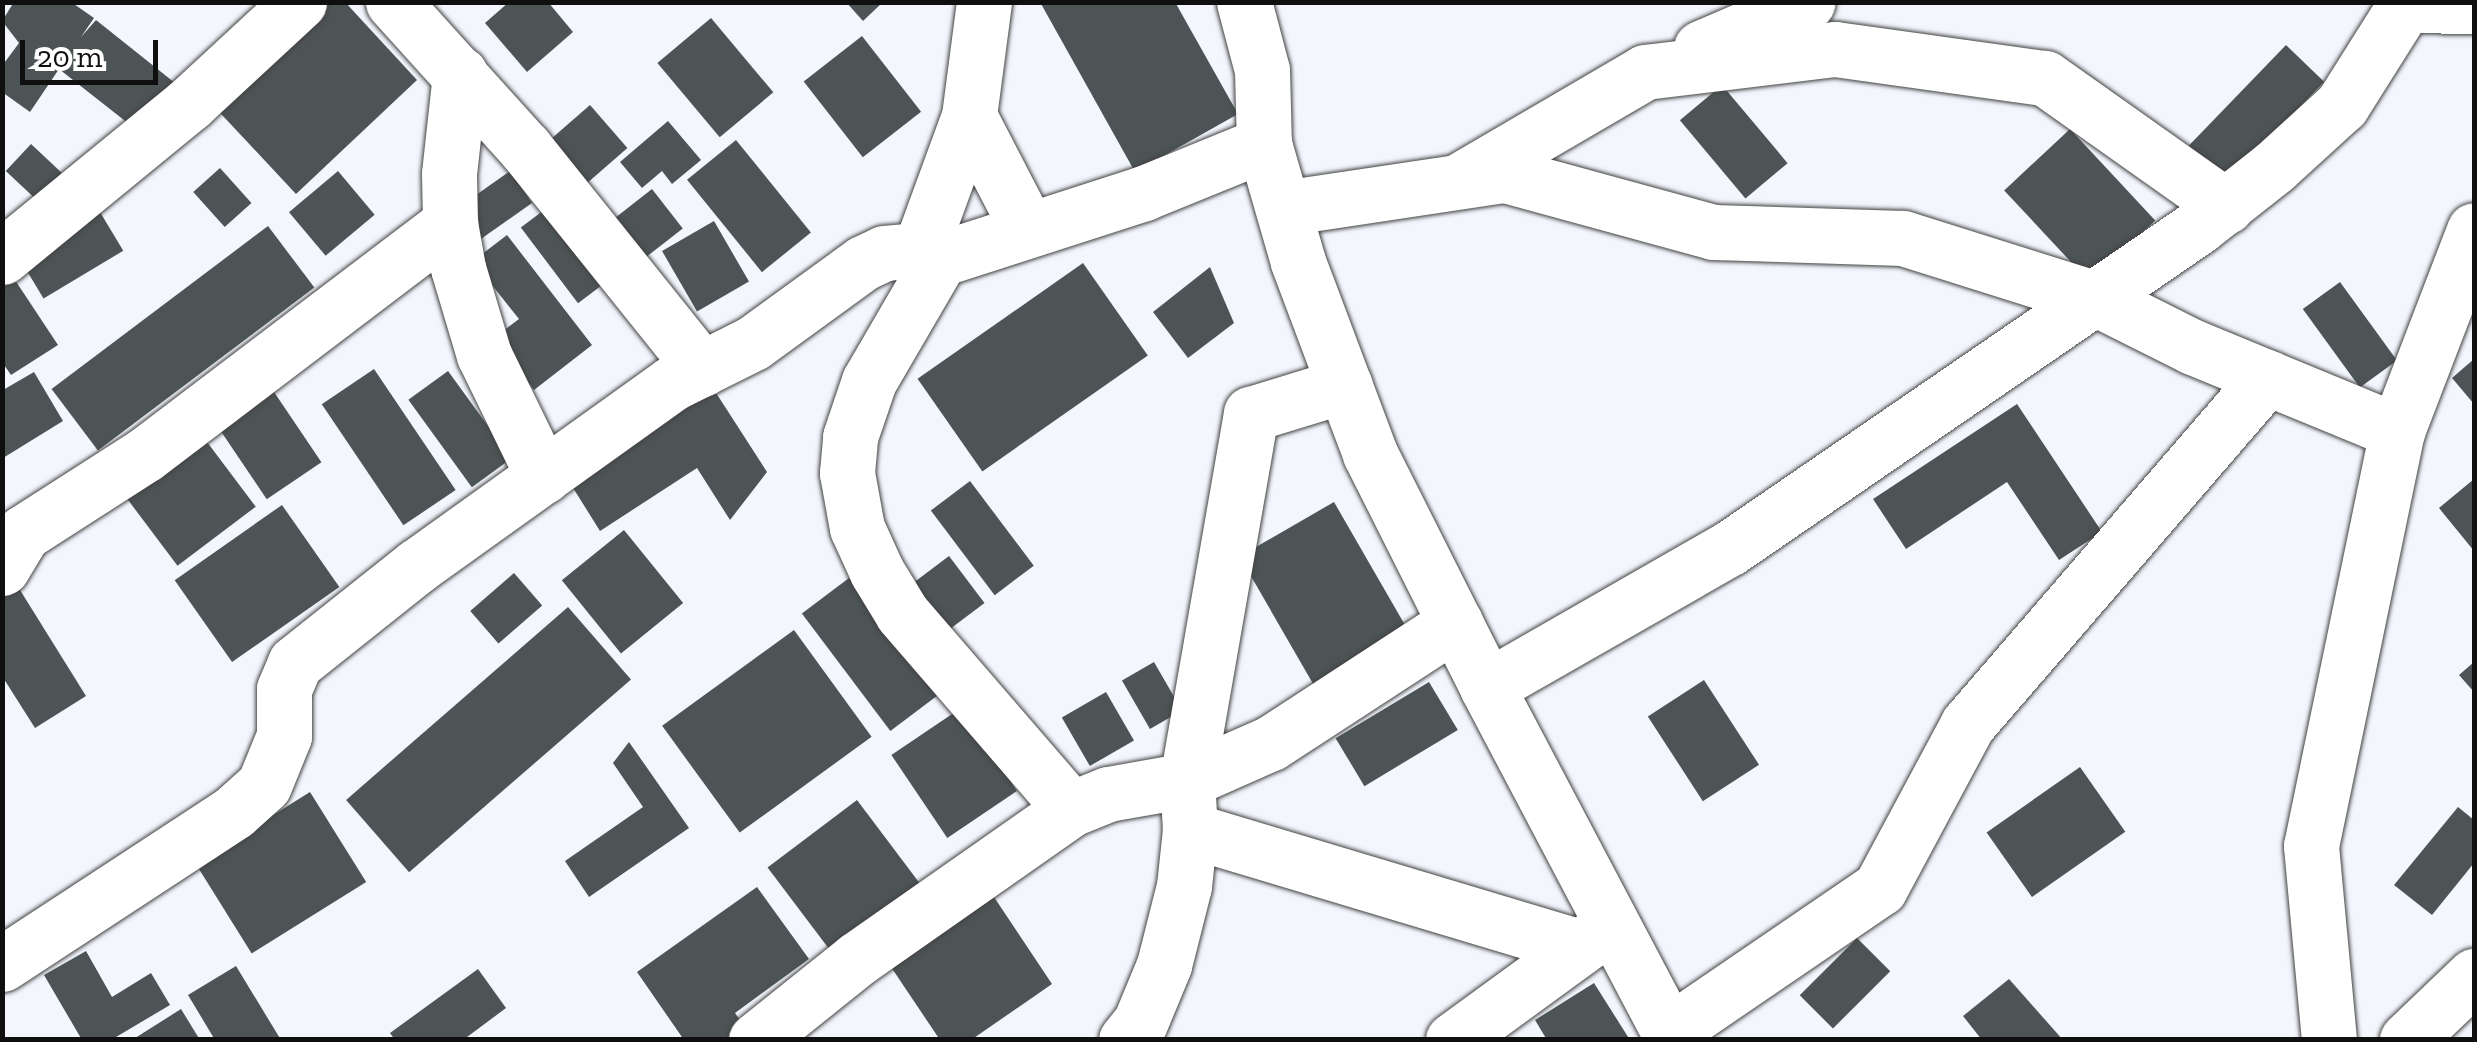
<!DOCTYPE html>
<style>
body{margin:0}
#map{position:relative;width:2477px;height:1042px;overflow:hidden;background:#f3f6fd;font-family:"Zilla Slab",serif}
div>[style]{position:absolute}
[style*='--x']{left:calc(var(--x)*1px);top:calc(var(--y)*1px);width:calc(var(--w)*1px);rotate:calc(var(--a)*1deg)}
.building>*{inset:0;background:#4d5456;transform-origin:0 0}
.roads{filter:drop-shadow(0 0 2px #424242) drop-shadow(0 0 2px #424242)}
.minor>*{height:55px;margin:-27.5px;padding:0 27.5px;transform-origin:27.5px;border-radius:27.5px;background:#fff}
span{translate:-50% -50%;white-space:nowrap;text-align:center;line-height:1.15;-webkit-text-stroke:10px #fff;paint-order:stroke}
.frame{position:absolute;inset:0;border:5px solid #0f0f0f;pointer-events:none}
.scale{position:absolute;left:20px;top:40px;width:138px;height:45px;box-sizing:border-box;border:5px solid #0f0f0f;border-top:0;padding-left:12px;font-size:30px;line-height:35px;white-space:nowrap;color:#0f0f0f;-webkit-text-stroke:8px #fff;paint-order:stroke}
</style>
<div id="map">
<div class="building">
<div style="clip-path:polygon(14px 2px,71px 2px,94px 18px,81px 37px,96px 20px,180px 87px,143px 135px,59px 69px,30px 112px,2px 92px,2px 66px,19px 43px,2px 21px)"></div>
<div style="clip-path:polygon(314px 2px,345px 2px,417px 80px,296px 194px,209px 101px)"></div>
<div style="clip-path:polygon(509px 2px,548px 2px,573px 32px,527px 72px,485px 23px)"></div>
<div style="clip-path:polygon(846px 2px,883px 2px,863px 21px)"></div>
<div style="clip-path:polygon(1040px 2px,1175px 2px,1238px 114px,1135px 172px)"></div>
<div style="left:711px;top:18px;width:97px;height:70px;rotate:50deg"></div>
<div style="left:862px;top:36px;width:96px;height:74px;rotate:52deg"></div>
<div style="left:2286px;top:45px;width:53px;height:140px;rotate:44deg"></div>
<div style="left:1722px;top:85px;width:102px;height:55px;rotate:50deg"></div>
<div style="left:590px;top:105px;width:57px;height:65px;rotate:49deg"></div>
<div style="clip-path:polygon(668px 121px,701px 160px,672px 184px,662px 171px,642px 188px,620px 162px)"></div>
<div style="left:2070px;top:129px;width:125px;height:90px;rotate:47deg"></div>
<div style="left:736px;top:140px;width:119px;height:63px;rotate:51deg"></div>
<div style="left:31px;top:144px;width:42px;height:37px;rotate:43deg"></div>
<div style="left:220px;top:168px;width:47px;height:36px;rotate:48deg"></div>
<div style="left:338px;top:171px;width:57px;height:64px;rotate:50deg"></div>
<div style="clip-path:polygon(510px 171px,532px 203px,478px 241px,469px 200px)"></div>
<div style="left:652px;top:189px;width:50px;height:60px;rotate:52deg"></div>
<div style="left:97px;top:207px;width:51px;height:93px;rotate:59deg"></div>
<div style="left:544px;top:210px;width:95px;height:29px;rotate:53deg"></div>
<div style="left:714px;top:221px;width:70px;height:60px;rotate:60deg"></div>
<div style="left:268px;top:226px;width:77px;height:271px;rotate:53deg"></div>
<div style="clip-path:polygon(507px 235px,592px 345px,534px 390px,494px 338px,519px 319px,473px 261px)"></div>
<div style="left:1083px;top:263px;width:113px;height:202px;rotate:55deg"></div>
<div style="clip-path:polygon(1210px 267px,1234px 323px,1188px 358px,1153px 312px)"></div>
<div style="clip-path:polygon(13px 277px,58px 345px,11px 375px,2px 362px,2px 284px)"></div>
<div style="left:2340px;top:282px;width:97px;height:46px;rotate:54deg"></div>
<div style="clip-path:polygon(2474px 359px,2474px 404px,2452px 378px)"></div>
<div style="left:374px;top:369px;width:146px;height:63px;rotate:56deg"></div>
<div style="left:448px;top:371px;width:108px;height:49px;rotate:54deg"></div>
<div style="clip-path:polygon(34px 372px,63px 421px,3px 458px,3px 390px)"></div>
<div style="clip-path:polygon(709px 382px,767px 472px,730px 520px,697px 468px,600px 531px,565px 475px)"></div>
<div style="left:270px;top:386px;width:92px;height:66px;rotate:56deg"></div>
<div style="clip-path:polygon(2017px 404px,2102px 532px,2059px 560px,2007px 482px,1906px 549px,1873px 499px)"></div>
<div style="left:198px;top:430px;width:96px;height:98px;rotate:53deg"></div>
<div style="clip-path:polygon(2474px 479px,2474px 551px,2439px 508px)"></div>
<div style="left:970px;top:481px;width:106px;height:49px;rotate:53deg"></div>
<div style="left:1334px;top:502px;width:148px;height:109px;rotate:60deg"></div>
<div style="left:282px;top:505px;width:100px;height:131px;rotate:55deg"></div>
<div style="left:624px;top:530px;width:94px;height:80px;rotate:51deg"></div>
<div style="left:949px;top:556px;width:59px;height:49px;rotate:53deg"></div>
<div style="left:514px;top:573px;width:43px;height:58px;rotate:49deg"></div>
<div style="left:849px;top:578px;width:147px;height:59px;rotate:53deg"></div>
<div style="clip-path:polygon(15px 582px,86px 696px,35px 728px,2px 676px,2px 589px)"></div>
<div style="left:568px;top:607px;width:96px;height:294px;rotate:49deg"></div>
<div style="left:794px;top:630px;width:132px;height:163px;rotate:54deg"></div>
<div style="left:1154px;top:662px;width:56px;height:37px;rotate:60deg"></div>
<div style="clip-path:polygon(2474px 662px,2474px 692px,2459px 675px)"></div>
<div style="left:1704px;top:680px;width:101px;height:67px;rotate:57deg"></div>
<div style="left:1429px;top:682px;width:56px;height:109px;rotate:59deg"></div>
<div style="left:1106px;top:692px;width:56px;height:51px;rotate:60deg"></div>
<div style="left:961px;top:708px;width:100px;height:84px;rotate:56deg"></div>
<div style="clip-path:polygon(629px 742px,689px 828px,589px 897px,565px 861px,643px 807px,613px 763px)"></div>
<div style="left:2080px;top:767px;width:79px;height:114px;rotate:55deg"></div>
<div style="left:310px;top:792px;width:106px;height:135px;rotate:58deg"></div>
<div style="left:857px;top:800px;width:106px;height:112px;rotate:53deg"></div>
<div style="clip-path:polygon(2458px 807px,2474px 820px,2474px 863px,2432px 915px,2394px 885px)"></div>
<div style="clip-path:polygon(757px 887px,809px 959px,735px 1013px,746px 1028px,730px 1040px,684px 1040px,637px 972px)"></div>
<div style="clip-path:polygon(992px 894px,1052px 984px,971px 1040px,940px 1040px,889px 964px)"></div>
<div style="left:1857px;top:938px;width:47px;height:81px;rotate:45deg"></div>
<div style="clip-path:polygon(86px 951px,112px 997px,151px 973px,170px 1005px,111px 1040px,82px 1040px,44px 975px)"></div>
<div style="clip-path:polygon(236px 966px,281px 1040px,215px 1040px,188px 995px)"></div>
<div style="clip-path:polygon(478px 969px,506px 1008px,463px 1040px,395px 1040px,390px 1033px)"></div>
<div style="clip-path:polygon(2009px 979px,2063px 1040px,1982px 1040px,1963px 1016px)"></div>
<div style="clip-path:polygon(1594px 983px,1630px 1040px,1547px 1040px,1535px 1020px)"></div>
<div style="clip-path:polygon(181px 1009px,200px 1040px,132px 1040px)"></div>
</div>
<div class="roads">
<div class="minor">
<div style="--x:393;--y:2;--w:197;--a:47.9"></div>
<div style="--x:525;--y:148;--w:283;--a:51.3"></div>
<div style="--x:1244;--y:2;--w:70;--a:75.2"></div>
<div style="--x:1262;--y:70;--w:74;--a:88.5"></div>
<div style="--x:1264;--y:144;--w:123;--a:73.9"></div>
<div style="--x:1298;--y:262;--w:205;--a:69.4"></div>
<div style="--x:1370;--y:454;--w:261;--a:63.3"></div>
<div style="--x:1487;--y:687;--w:399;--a:62.2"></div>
<div style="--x:2405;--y:5;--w:69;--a:0.8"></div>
<div style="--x:1701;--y:48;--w:116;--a:-23.3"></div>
<div style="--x:460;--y:74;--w:101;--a:96.3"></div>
<div style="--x:449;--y:174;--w:49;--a:88.8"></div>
<div style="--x:450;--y:223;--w:46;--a:79.9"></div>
<div style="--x:458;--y:268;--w:91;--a:73.4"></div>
<div style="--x:484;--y:355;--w:135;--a:64"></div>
<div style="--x:969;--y:116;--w:128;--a:62.6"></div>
<div style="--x:1462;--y:179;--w:212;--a:-30.3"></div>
<div style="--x:1645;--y:72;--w:191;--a:-6.9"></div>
<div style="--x:1835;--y:49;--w:212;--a:7.9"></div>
<div style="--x:2045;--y:78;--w:222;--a:35.3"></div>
<div style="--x:1283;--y:208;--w:224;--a:-8.5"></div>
<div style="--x:1505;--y:175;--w:216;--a:15.3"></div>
<div style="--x:1713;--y:232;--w:190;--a:1.8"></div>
<div style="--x:1903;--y:238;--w:203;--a:17.5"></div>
<div style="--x:2097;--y:299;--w:107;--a:26.6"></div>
<div style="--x:2193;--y:347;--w:221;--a:22.4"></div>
<div style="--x:920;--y:250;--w:143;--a:-69.9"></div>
<div style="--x:969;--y:116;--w:115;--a:-82.5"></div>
<div style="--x:2;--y:257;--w:242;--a:-39.3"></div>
<div style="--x:189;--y:104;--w:150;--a:-42.8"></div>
<div style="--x:2;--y:568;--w:41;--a:-59"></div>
<div style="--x:23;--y:533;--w:146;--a:-32.7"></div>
<div style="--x:146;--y:454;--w:382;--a:-37.2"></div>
<div style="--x:1487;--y:687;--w:280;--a:-29.8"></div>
<div style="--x:1730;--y:548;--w:568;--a:-34.45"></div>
<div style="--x:2198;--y:227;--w:97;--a:-38.3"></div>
<div style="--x:2274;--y:167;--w:92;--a:-42.4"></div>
<div style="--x:2342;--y:105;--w:118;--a:-57.8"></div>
<div style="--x:1071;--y:809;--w:259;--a:-130.8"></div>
<div style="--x:902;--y:613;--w:48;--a:-121.4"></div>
<div style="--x:877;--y:572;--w:48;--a:-114.4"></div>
<div style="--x:857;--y:528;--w:56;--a:-100.3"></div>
<div style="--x:847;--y:473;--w:36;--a:-85"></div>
<div style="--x:850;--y:437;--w:59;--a:-71.3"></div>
<div style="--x:869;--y:381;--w:141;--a:-59.8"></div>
<div style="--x:940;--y:259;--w:214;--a:-17.9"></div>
<div style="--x:1144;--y:193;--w:130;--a:-22.2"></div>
<div style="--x:1190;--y:830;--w:406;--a:16.7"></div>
<div style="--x:2;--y:964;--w:277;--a:-33.2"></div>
<div style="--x:234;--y:812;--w:40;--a:-42"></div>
<div style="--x:264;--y:785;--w:53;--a:-67.8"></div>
<div style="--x:284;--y:736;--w:47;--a:-90"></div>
<div style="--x:284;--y:689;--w:28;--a:-67"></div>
<div style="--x:295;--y:663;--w:156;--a:-38.5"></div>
<div style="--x:417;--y:566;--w:312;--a:-35.6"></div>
<div style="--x:671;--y:384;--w:92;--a:-26.6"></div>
<div style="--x:753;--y:343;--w:136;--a:-36"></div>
<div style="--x:863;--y:263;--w:23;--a:-25"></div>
<div style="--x:884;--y:253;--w:36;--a:-5"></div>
<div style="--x:920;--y:250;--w:22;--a:24"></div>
<div style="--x:1669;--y:1032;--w:255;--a:-34.3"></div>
<div style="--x:1880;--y:888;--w:186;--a:-61.8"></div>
<div style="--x:1968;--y:724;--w:458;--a:-49.2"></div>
<div style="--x:756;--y:1040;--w:129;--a:-38.7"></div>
<div style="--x:857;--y:959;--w:261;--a:-35"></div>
<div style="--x:1071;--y:809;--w:40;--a:-22"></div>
<div style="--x:1108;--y:794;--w:80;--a:-10"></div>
<div style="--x:1187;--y:780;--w:92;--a:-23.8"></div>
<div style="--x:1271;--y:743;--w:220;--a:-33.1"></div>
<div style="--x:1126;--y:1040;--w:22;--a:-51"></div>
<div style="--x:1140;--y:1023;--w:63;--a:-67.5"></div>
<div style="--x:1164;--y:965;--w:81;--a:-75.8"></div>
<div style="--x:1184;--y:886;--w:56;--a:-83.9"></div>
<div style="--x:1190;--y:830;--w:50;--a:-93.4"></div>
<div style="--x:1187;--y:780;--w:372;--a:-80.1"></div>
<div style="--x:1251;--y:414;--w:98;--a:-17.1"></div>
<div style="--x:1453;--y:1040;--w:183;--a:-36.1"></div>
<div style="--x:2329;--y:1040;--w:195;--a:-95.3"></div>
<div style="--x:2311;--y:846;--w:424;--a:-78.3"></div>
<div style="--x:2397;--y:431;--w:215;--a:-69"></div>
<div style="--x:2407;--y:1040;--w:93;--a:-43.7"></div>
</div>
</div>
<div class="frame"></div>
<div class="scale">20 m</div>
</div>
